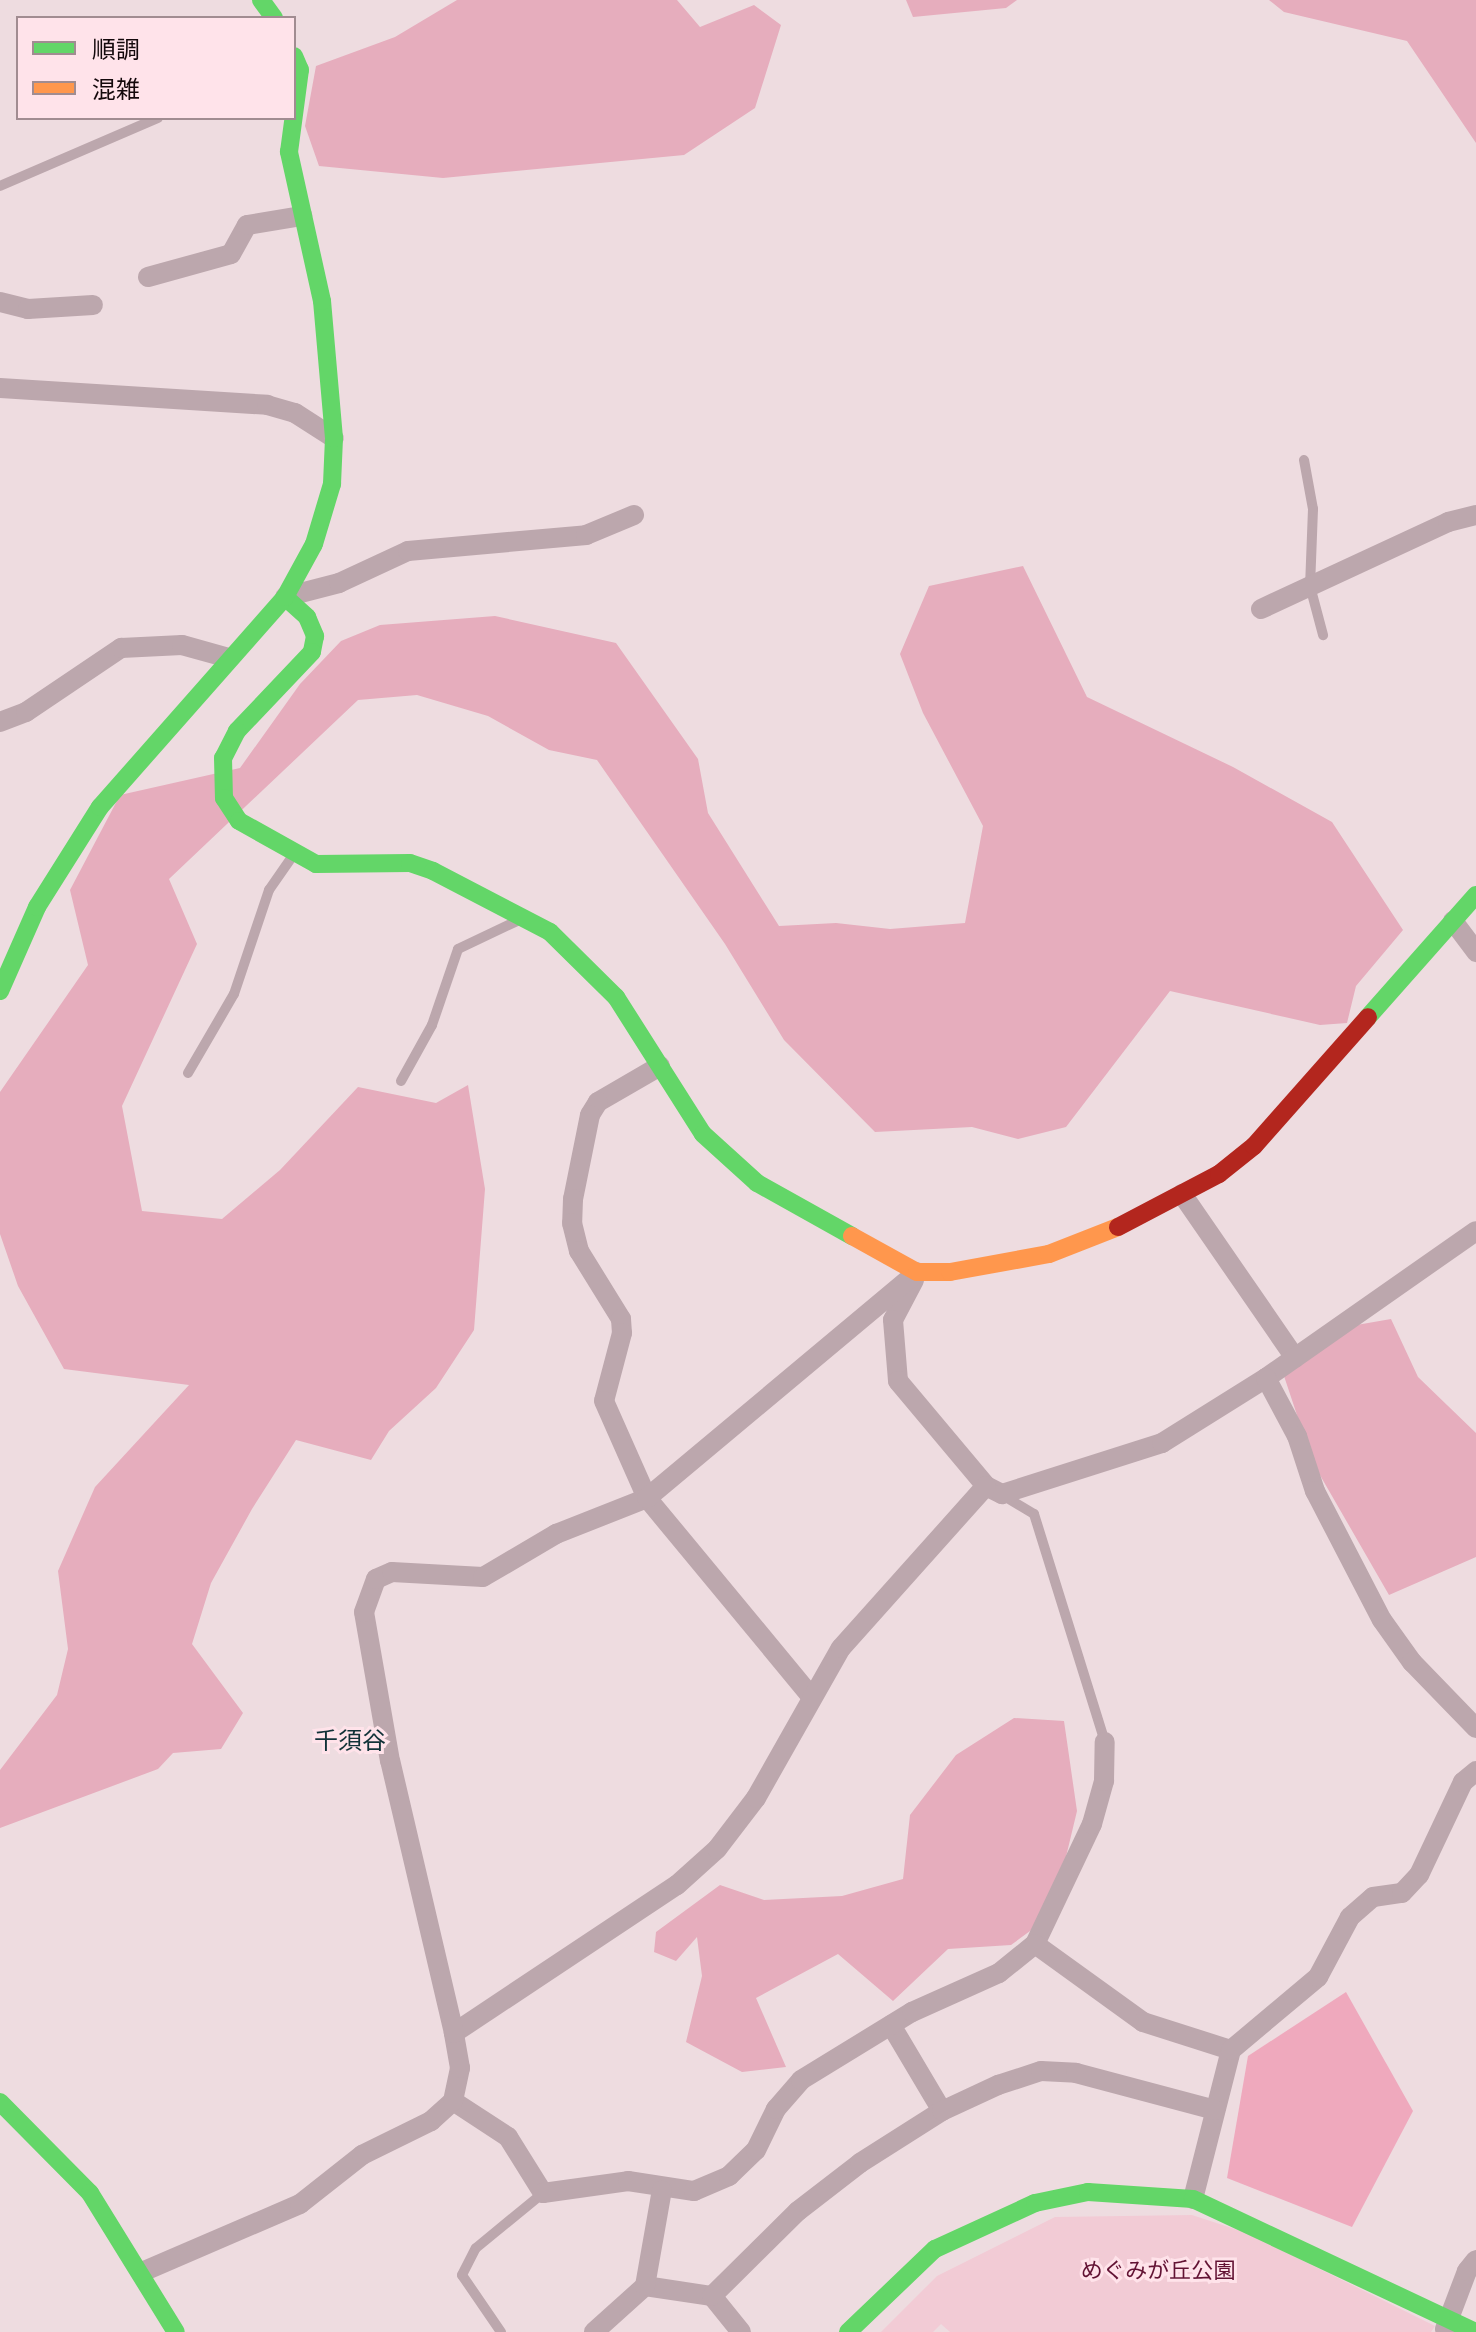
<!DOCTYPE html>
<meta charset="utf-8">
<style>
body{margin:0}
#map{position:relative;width:1476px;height:2332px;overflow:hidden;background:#eedce0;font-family:Overpass,"Noto Sans JP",sans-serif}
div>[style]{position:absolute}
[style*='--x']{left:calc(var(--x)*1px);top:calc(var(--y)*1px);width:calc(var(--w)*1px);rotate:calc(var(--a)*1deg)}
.green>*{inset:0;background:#f2cbd5}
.forest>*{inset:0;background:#e6adbd}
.water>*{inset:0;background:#efa9bd}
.lane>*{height:10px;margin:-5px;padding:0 5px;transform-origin:5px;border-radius:5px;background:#bca7ad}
.street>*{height:20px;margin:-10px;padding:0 10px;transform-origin:10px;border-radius:10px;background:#bca7ad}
.fast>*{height:18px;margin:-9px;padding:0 9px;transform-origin:9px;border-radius:9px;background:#63d668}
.slow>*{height:18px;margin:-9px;padding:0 9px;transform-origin:9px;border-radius:9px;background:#ff974d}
.jam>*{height:18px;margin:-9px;padding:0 9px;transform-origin:9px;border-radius:9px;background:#b3261e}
span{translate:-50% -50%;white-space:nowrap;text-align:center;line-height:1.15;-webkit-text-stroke:6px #ffe3ea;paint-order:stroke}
.park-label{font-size:22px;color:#621233}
.neighbourhood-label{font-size:24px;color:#113238}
.legend{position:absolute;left:16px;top:16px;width:280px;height:104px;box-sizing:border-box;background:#ffe3ea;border:2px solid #a18c91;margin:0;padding:10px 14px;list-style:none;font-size:24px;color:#14090c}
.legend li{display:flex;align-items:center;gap:16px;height:40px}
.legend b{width:40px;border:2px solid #a18c91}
</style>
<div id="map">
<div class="green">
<div style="clip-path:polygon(1192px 2215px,1247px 2233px,1435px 2326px,1431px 2332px,950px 2332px,941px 2324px,933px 2332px,881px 2332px,937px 2276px,1055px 2217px)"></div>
</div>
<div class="forest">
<div style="clip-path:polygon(457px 0,677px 0,700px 27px,754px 5px,781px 25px,755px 108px,684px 155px,443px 178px,319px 166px,305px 126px,316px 66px,395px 37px)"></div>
<div style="clip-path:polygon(906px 0,1017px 0,1006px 8px,913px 17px)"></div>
<div style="clip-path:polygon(1269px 0,1476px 0,1476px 143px,1407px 41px,1284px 12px)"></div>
<div style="clip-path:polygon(1023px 566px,1087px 697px,1233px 767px,1332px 822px,1403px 930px,1356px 986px,1347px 1023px,1320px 1025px,1170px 991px,1066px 1127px,1018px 1139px,972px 1127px,875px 1132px,784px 1040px,725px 944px,597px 760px,549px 750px,488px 716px,417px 695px,358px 700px,169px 879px,197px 944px,122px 1106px,142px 1211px,222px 1219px,280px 1170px,358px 1087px,436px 1103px,468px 1085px,485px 1189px,474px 1330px,436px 1388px,389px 1431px,371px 1460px,296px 1440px,252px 1509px,211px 1583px,192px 1644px,243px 1713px,221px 1749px,173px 1753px,158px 1769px,0 1828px,0 1770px,57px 1695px,68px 1649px,58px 1571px,95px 1487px,189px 1385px,64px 1369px,18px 1286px,0 1234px,0 1092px,88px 965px,70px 890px,120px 795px,240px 768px,300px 684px,341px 641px,380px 625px,495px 616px,616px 643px,698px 759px,708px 813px,779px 926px,836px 923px,890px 929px,965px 923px,983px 826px,923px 713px,900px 654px,929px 586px)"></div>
<div style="clip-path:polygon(1391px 1319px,1418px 1377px,1476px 1433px,1476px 1557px,1389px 1595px,1313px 1463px,1282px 1370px,1345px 1327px)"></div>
<div style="clip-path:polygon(1014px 1718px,1064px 1721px,1077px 1811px,1052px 1915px,1011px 1945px,948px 1949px,893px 2001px,838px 1954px,756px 1998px,786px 2067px,742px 2072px,686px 2042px,702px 1976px,697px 1937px,676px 1961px,654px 1952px,656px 1932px,720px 1885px,764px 1900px,842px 1896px,903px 1879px,910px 1815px,956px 1755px)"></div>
</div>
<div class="water">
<div style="clip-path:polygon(1346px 1992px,1413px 2111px,1352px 2227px,1227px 2178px,1248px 2056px)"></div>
</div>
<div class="lane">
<div style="--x:0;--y:186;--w:172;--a:-23.3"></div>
<div style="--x:1304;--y:460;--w:50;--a:79.6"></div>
<div style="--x:1313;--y:509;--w:77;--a:92.2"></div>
<div style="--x:1310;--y:586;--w:51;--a:75.1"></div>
<div style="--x:188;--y:1073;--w:91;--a:-59.8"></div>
<div style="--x:234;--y:994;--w:110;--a:-71.4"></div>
<div style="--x:269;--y:890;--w:44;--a:-55.2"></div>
<div style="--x:401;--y:1081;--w:64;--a:-61"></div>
<div style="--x:432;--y:1025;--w:80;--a:-71.1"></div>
<div style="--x:458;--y:949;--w:65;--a:-25.4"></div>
<div style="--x:1004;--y:1496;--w:35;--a:31"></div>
<div style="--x:1034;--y:1514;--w:239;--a:72.7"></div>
<div style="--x:501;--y:2332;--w:69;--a:-124.4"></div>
<div style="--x:462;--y:2275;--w:30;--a:-63"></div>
<div style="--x:476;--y:2248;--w:87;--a:-39.4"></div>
</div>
<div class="street">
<div style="--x:148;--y:277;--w:86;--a:-15.5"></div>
<div style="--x:231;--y:254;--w:33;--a:-61"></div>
<div style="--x:247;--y:225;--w:56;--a:-9.3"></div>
<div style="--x:0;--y:302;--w:29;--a:14"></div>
<div style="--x:28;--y:309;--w:65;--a:-3.5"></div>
<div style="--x:0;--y:388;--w:268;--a:3.6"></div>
<div style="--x:267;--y:405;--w:29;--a:16"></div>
<div style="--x:295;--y:413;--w:46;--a:32.7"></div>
<div style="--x:285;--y:597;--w:56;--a:-14.5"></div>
<div style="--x:339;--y:583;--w:76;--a:-24.9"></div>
<div style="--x:408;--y:551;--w:179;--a:-5.1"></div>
<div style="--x:586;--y:535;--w:52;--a:-22.6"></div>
<div style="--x:1261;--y:609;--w:206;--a:-24.9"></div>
<div style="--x:1448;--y:522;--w:29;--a:-14"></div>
<div style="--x:0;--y:722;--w:28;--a:-21"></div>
<div style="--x:26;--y:712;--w:115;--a:-34"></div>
<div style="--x:121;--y:648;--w:61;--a:-2.8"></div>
<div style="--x:182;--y:645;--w:49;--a:15.5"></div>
<div style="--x:1453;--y:921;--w:39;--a:53"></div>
<div style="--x:660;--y:1066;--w:72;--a:149.9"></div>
<div style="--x:598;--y:1102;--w:15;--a:122"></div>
<div style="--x:590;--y:1115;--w:86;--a:101.4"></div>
<div style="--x:573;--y:1199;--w:24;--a:92"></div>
<div style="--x:572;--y:1223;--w:29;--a:76"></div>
<div style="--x:579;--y:1251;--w:80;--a:58.3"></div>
<div style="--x:621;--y:1319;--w:14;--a:86"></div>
<div style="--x:622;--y:1333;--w:70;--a:104.8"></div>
<div style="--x:604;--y:1401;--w:106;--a:66.1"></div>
<div style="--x:647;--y:1498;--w:257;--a:50.4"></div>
<div style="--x:1182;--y:1194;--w:199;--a:55.4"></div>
<div style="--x:914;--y:1280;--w:45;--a:117.7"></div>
<div style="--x:893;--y:1320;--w:61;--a:85.3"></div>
<div style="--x:898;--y:1381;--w:137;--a:50"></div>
<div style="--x:986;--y:1486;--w:18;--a:27"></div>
<div style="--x:1002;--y:1494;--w:168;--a:-17.7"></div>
<div style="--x:1162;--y:1443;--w:123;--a:-32"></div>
<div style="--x:1266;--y:1378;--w:256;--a:-35"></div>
<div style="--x:1266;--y:1378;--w:66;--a:61.9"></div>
<div style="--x:1297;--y:1436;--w:58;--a:71.9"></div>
<div style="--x:1315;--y:1491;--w:145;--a:62.6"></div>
<div style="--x:1382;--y:1620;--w:52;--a:54.5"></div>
<div style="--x:1412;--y:1662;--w:92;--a:45.9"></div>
<div style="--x:1035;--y:1944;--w:133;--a:-64.6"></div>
<div style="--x:1092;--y:1824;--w:45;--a:-74.4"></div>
<div style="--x:1104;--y:1781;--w:39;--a:-89"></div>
<div style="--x:891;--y:2025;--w:100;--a:59.3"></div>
<div style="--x:454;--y:2033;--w:268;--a:-33.6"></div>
<div style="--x:677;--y:1885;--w:54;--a:-42"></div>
<div style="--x:717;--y:1849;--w:64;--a:-52.6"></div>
<div style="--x:756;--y:1798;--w:172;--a:-60.5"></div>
<div style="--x:841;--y:1648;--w:217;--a:-48.2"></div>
<div style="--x:453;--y:2101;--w:66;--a:33.2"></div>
<div style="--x:508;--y:2137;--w:66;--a:58"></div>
<div style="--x:543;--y:2193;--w:86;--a:-8"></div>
<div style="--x:628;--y:2181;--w:67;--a:8.6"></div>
<div style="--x:694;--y:2191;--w:38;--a:-23"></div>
<div style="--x:729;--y:2176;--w:37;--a:-44"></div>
<div style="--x:756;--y:2150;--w:46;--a:-64"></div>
<div style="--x:776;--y:2109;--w:38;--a:-49"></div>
<div style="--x:801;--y:2080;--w:130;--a:-31.5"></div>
<div style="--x:912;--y:2012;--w:95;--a:-24.1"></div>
<div style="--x:999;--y:1973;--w:46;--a:-38.9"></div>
<div style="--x:1035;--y:1944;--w:133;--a:35.8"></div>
<div style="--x:1143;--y:2022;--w:92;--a:17.7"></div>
<div style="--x:1193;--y:2199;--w:154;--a:-75.7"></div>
<div style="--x:1231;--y:2050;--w:114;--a:-40"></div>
<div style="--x:1318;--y:1977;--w:68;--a:-61.9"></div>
<div style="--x:1350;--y:1917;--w:30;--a:-41"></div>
<div style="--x:1373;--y:1897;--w:29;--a:-8"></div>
<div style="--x:1402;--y:1893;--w:25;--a:-47"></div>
<div style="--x:1419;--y:1875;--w:103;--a:-64.7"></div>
<div style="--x:1463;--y:1782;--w:17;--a:-40"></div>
<div style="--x:142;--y:2272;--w:172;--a:-23.3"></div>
<div style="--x:300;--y:2204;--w:79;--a:-38.3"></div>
<div style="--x:362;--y:2155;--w:77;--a:-26.2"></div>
<div style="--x:431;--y:2121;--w:30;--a:-42"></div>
<div style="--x:453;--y:2101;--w:34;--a:-78"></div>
<div style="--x:460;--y:2068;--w:36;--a:-100"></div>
<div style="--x:454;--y:2033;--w:279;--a:-103.2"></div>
<div style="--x:390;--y:1761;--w:151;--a:-99.9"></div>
<div style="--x:364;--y:1612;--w:35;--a:-70"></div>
<div style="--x:376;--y:1579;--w:17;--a:-24"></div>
<div style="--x:392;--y:1572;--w:91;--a:3.1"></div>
<div style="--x:483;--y:1577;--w:85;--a:-30.5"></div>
<div style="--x:556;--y:1534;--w:98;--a:-21.6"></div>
<div style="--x:647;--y:1498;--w:352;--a:-39.9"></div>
<div style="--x:645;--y:2286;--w:68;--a:8.5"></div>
<div style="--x:712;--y:2296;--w:46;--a:51.1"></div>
<div style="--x:712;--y:2296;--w:121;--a:-44.7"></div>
<div style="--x:798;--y:2211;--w:78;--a:-37.7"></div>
<div style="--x:860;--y:2163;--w:97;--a:-32.4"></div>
<div style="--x:942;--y:2111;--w:62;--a:-24.9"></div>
<div style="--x:998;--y:2085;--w:45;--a:-18"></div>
<div style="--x:1041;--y:2071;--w:35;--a:3"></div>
<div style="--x:1076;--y:2073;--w:144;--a:14.9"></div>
<div style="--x:1445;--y:2329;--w:62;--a:-69.2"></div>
<div style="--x:1467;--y:2271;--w:14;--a:-51"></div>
<div style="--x:594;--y:2332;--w:69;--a:-42"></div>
<div style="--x:645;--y:2286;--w:97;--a:-80"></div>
</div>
<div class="fast">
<div style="--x:261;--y:0;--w:22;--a:54"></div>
<div style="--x:285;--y:597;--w:30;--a:42"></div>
<div style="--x:307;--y:617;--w:21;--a:67"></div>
<div style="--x:315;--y:636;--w:16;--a:101"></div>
<div style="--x:312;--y:652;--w:109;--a:133.5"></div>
<div style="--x:237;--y:731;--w:30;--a:117"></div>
<div style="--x:223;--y:758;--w:40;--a:88.6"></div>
<div style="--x:224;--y:798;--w:27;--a:57"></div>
<div style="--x:239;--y:821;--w:88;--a:29.2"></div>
<div style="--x:316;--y:864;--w:94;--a:-0.6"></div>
<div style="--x:410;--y:863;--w:24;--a:19"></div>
<div style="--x:433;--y:871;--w:132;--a:27.5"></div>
<div style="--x:550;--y:932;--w:93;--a:44.6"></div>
<div style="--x:616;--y:997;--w:162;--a:57.6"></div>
<div style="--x:703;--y:1134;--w:73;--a:42.2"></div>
<div style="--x:757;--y:1183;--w:109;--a:29.2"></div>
<div style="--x:0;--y:991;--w:92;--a:-66.2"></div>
<div style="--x:37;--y:907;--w:118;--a:-57.8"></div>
<div style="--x:100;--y:807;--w:280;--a:-48.6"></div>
<div style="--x:285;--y:597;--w:60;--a:-61.3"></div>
<div style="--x:314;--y:544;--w:63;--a:-73.3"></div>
<div style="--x:332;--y:484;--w:46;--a:-87.5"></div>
<div style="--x:334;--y:438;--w:138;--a:-95"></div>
<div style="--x:322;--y:301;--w:153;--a:-102.5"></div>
<div style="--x:289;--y:152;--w:83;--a:-82.4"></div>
<div style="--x:300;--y:70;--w:15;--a:-113"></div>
<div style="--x:1368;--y:1017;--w:163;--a:-48.5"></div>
<div style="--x:0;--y:2102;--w:128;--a:45.3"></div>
<div style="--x:90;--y:2193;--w:163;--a:58.3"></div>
<div style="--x:848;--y:2332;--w:120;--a:-43.7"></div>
<div style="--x:935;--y:2249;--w:110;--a:-24.7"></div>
<div style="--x:1035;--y:2203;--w:54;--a:-11.7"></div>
<div style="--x:1088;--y:2192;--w:105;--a:3.8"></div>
<div style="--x:1193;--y:2199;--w:313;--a:25.2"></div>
</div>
<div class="slow">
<div style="--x:852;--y:1236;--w:74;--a:29"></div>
<div style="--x:917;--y:1272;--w:33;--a:0"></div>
<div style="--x:950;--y:1272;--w:101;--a:-10.3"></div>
<div style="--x:1049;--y:1254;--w:74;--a:-21.4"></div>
</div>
<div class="jam">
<div style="--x:1118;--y:1227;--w:114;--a:-27.7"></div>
<div style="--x:1219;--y:1174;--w:45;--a:-38.7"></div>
<div style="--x:1254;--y:1146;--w:172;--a:-48.5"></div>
</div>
<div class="park-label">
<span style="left:1158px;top:2273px">めぐみが丘公園</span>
</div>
<div class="neighbourhood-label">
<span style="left:350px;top:1744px">千須谷</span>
</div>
<ul class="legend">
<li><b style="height:10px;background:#63d668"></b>順調</li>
<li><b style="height:10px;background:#ff974d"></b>混雑</li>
</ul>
</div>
